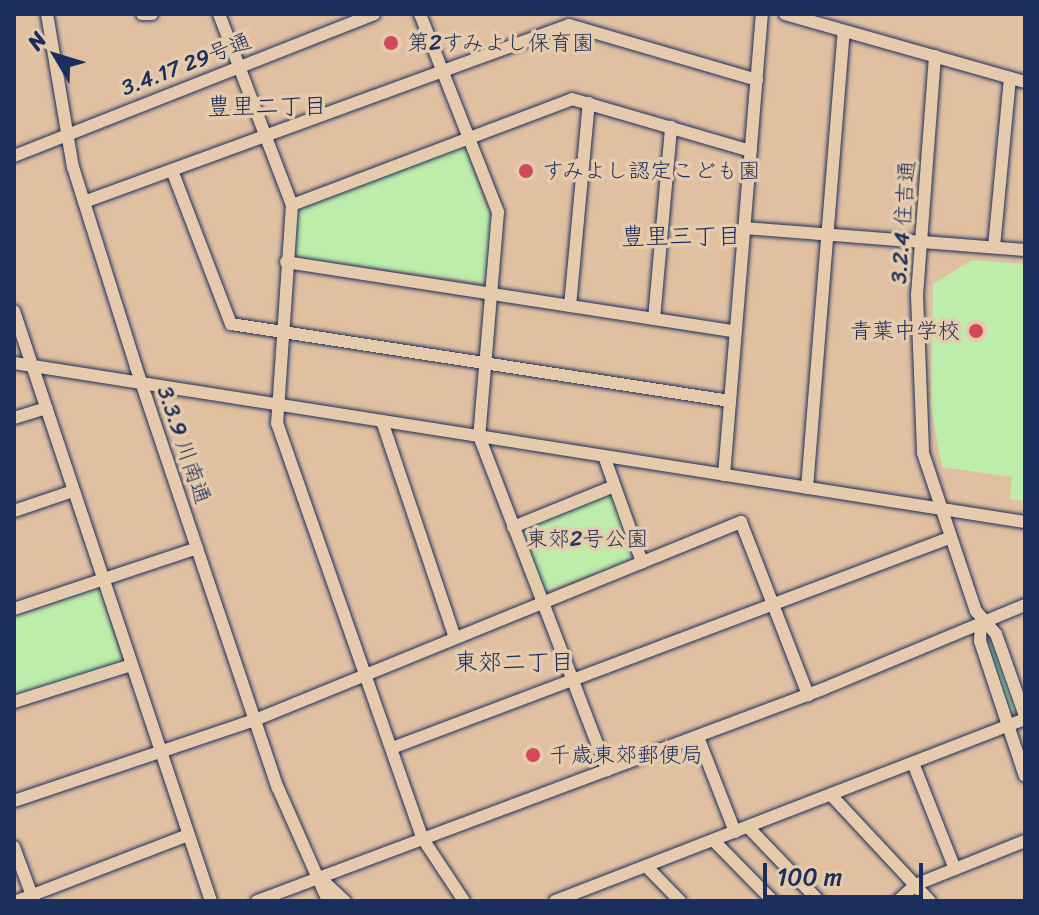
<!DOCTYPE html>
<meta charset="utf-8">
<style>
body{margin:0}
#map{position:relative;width:1039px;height:915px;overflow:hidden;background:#e1c0a2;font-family:Sriracha,"Klee One",sans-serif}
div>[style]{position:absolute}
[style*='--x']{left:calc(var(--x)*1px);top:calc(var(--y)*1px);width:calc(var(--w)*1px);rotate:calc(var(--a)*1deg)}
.green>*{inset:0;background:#beecaa;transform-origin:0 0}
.roads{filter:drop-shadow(0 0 2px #1b2f5e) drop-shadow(0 0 2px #1b2f5e)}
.minor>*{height:12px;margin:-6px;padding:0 6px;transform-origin:6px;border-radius:6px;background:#e5caac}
.dots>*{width:22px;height:22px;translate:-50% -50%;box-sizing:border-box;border:4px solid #e5caac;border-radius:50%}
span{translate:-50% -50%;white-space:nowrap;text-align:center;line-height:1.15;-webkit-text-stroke:7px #e5caac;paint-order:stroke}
.poi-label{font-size:22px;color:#1b2f5e}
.left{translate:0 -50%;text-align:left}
.right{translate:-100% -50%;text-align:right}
.street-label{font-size:22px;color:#1b2f5e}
.park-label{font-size:22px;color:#233862}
.neighbourhood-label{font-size:24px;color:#1b2f5e}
.frame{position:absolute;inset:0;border:16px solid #1b2f5e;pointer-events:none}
.north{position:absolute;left:16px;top:16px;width:80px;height:80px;-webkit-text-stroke:6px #e5caac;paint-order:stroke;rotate:308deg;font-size:22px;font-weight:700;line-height:32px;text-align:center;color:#1b2f5e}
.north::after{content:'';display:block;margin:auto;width:28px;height:36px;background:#1b2f5e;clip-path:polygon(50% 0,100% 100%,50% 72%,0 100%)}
.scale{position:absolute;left:763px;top:863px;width:160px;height:36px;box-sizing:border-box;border:4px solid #1b2f5e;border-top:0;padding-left:10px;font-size:24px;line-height:28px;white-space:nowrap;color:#1b2f5e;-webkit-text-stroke:6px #e5caac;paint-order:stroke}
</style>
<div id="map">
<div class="green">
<div style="clip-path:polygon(464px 145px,491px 219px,485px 283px,293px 256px,297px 211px)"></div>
<div style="clip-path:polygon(972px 260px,1025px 264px,1025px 501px,1010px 499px,1012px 477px,942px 467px,931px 407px,933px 284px)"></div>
<div style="left:610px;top:492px;width:71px;height:100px;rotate:70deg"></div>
<div style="clip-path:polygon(99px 588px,122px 661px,14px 697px,14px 617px)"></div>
<div style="clip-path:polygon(994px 642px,1018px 709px,1007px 713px,986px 645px)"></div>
</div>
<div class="roads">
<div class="minor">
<div style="--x:47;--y:14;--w:155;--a:80.4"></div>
<div style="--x:73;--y:167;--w:210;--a:72.5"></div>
<div style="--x:136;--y:367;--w:444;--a:71.4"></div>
<div style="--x:278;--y:788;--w:124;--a:66.1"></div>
<div style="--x:142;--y:14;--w:10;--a:0"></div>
<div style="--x:219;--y:14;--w:204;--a:69.1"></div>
<div style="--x:292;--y:205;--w:219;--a:93.9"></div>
<div style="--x:277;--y:423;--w:441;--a:70.7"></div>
<div style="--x:423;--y:839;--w:74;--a:56.5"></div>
<div style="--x:420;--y:14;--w:213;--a:68.5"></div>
<div style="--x:498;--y:212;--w:225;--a:94.8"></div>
<div style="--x:479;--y:436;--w:358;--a:69"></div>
<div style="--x:785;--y:14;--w:249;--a:15.8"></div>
<div style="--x:935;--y:56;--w:240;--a:94.3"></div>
<div style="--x:917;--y:295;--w:158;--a:87.8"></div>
<div style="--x:923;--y:453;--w:167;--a:71.5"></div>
<div style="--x:976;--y:611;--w:30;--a:49"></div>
<div style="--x:996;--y:634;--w:87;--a:70.5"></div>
<div style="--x:14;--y:156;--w:387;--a:-21.5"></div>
<div style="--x:173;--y:173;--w:162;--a:69"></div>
<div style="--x:231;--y:324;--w:505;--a:8.77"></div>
<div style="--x:84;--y:202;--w:516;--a:-20.05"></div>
<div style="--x:569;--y:25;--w:196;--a:16.3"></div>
<div style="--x:292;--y:205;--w:299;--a:-20.7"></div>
<div style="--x:572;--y:99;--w:186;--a:16.2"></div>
<div style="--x:744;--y:228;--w:282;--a:4.5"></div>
<div style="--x:994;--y:247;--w:170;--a:-84.6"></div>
<div style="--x:286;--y:262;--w:455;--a:8.8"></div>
<div style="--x:570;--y:306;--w:204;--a:-84.7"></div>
<div style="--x:14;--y:311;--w:622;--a:71.54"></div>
<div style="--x:654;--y:319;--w:193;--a:-84.9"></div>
<div style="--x:14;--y:363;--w:1023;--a:8.94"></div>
<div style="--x:14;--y:418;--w:34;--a:-17"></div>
<div style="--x:382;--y:421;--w:229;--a:71.4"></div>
<div style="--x:604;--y:456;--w:113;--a:70.3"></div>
<div style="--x:724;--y:475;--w:463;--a:-85.3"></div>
<div style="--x:807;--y:488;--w:457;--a:-85.4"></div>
<div style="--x:14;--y:511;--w:62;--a:-18.7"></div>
<div style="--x:513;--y:527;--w:107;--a:-22"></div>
<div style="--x:14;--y:609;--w:193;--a:-18.4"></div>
<div style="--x:981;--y:622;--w:19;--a:93"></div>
<div style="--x:980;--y:641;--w:142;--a:71.6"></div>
<div style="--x:14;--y:702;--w:123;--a:-17.5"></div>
<div style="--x:698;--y:737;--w:102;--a:68.7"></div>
<div style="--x:392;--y:748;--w:595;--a:-20.66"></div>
<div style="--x:913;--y:763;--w:114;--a:68.4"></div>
<div style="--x:831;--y:795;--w:145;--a:47"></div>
<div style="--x:14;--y:801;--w:254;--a:-18.6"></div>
<div style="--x:255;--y:720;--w:525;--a:-22.17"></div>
<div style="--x:741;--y:522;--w:186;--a:68.8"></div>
<div style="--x:748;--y:827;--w:103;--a:46.2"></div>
<div style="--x:713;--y:840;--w:86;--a:45.5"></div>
<div style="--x:14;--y:847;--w:58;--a:69.7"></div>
<div style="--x:646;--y:866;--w:49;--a:45.8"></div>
<div style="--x:320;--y:878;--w:34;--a:43"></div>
<div style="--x:17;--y:901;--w:183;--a:-21.1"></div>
<div style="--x:257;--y:901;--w:604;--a:-20.53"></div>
<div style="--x:823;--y:689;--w:219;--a:-22.6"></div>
<div style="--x:555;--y:901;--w:504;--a:-21.17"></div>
<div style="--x:898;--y:901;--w:23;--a:-43"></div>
<div style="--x:915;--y:885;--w:118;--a:-21.8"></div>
</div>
</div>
<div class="dots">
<div style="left:391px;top:43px;background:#d1495b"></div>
<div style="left:526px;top:171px;background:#d1495b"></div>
<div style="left:976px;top:331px;background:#d1495b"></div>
<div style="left:533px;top:755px;background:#d1495b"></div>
</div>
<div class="poi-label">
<span class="left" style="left:407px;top:43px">第2すみよし保育園</span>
<span class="left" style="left:542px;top:171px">すみよし認定こども園</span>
<span class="right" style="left:960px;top:331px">青葉中学校</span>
<span class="left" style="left:549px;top:755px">千歳東郊郵便局</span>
</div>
<div class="street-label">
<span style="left:186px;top:64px;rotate:-21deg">3.4.17 29号通</span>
<span style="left:903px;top:222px;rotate:-86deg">3.2.4 住吉通</span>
<span style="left:184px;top:445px;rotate:71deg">3.3.9 川南通</span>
</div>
<div class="park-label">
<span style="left:587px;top:539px">東郊2号公園</span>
</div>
<div class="neighbourhood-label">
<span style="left:267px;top:107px">豊里二丁目</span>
<span style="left:681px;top:237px">豊里三丁目</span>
<span style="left:514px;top:663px">東郊二丁目</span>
</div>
<div class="frame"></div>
<div class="north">N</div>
<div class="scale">100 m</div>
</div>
